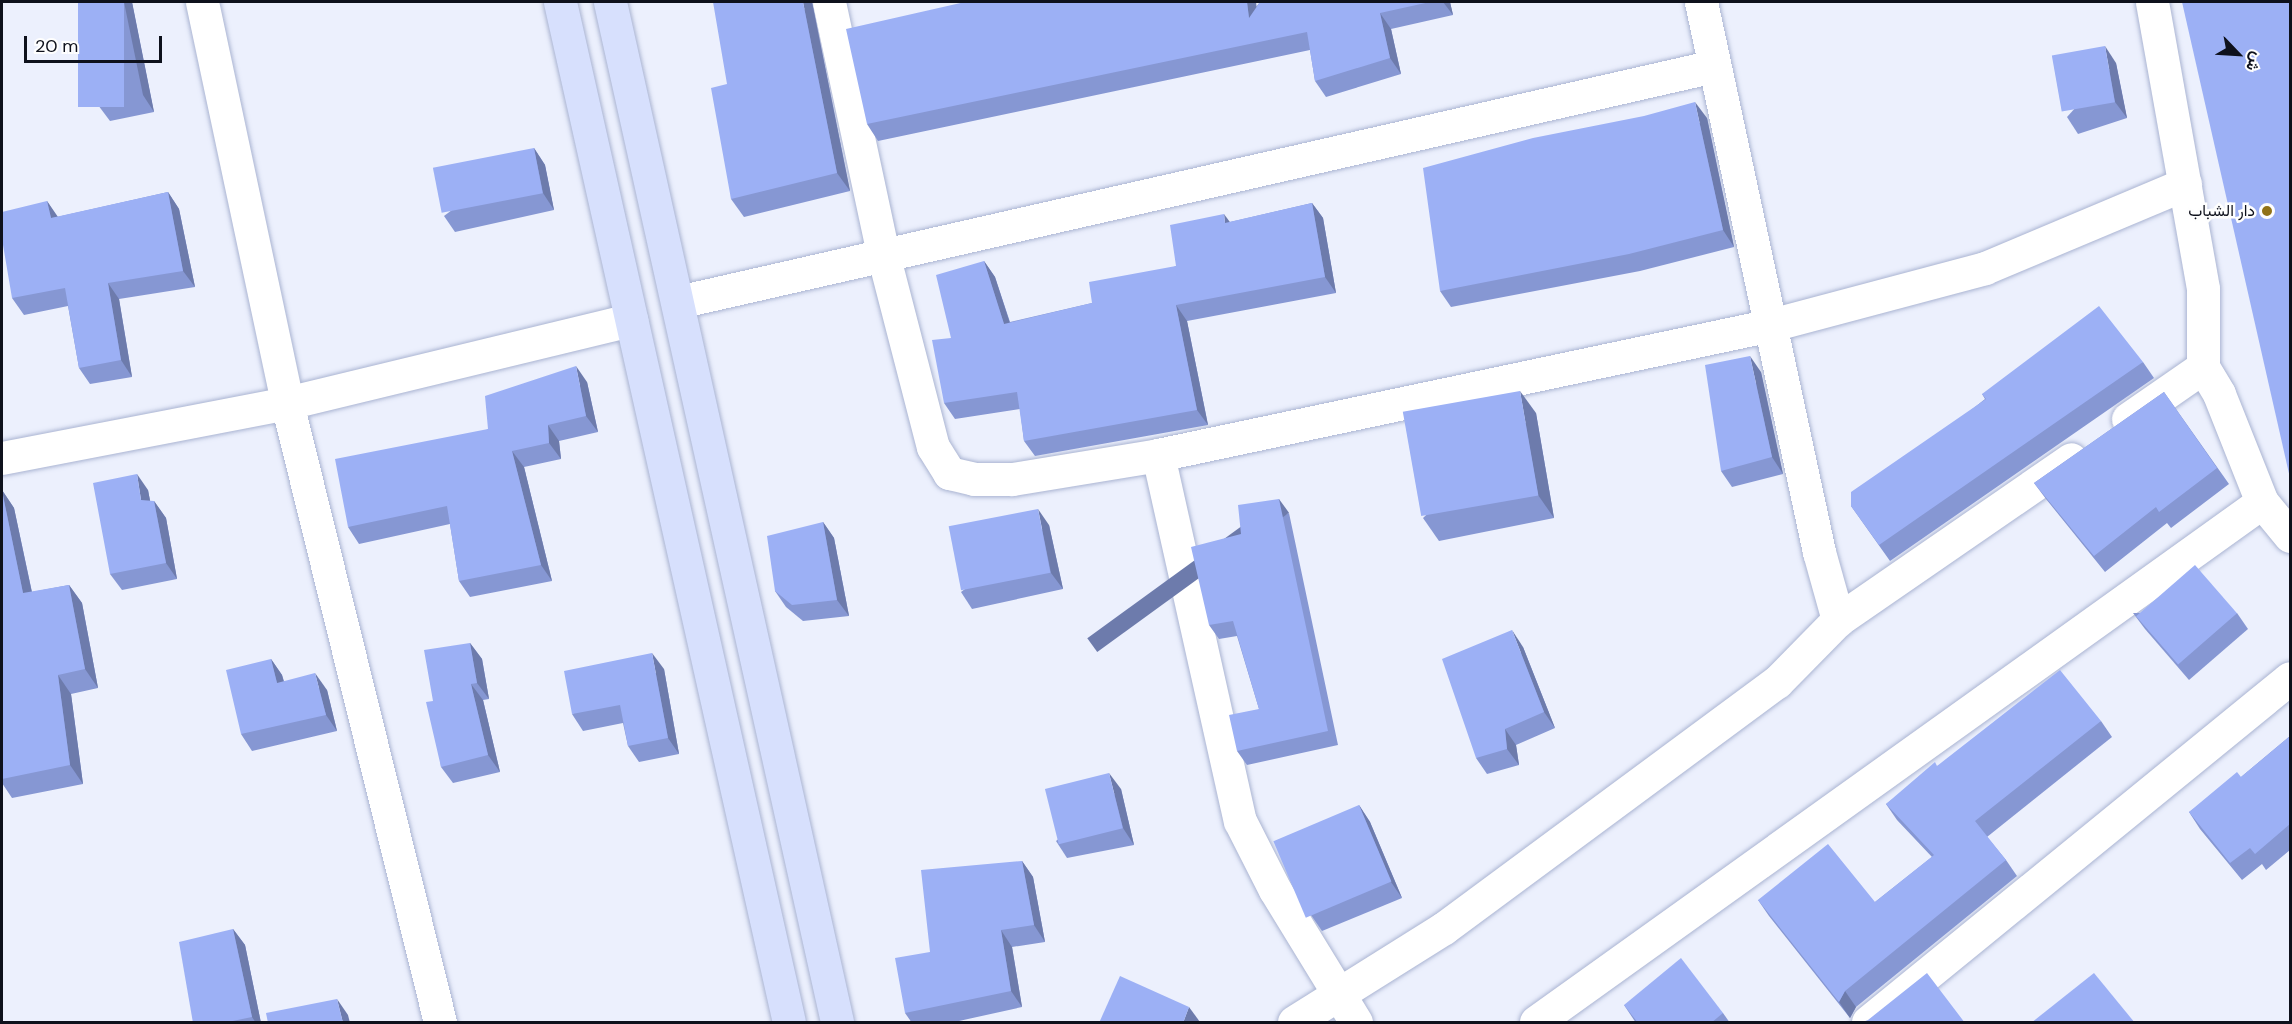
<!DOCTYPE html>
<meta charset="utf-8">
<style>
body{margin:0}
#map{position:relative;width:2292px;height:1024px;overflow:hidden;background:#ecf0fd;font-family:"DM Sans",Vazirmatn,sans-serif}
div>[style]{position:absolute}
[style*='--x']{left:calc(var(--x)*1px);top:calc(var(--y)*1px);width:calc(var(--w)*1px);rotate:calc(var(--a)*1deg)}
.roads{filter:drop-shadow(0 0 2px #aab4d2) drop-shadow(0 0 2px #aab4d2)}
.minor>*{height:33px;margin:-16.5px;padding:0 16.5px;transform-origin:16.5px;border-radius:16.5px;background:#fff}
.major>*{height:33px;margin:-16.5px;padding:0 16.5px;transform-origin:16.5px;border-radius:16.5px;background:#d7e0fd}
.wall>*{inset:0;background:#8697d3}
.shaded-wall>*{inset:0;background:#6d7bac;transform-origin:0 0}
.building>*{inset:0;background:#9cb0f5;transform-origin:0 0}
.dots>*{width:16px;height:16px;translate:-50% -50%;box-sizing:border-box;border:3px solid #fefefe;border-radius:50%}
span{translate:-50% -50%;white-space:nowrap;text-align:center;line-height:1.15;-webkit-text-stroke:5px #fefefe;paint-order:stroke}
.poi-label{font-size:16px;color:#0e111c}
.right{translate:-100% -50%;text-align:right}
.frame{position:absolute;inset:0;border:3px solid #0e111c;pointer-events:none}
.north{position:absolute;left:2208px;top:24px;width:60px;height:60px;-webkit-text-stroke:4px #fefefe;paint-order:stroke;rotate:115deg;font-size:16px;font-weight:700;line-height:24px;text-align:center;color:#0e111c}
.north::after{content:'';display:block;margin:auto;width:21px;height:27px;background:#0e111c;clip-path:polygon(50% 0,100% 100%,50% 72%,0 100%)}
.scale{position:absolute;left:24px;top:36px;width:138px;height:27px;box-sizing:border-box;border:3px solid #0e111c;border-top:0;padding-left:8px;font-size:18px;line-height:21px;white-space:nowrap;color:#0e111c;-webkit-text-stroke:4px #fefefe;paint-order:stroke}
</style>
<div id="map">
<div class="roads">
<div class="minor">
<div style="--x:202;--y:2;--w:410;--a:78"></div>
<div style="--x:287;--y:403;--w:638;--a:76.12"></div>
<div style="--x:829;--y:2;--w:258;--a:77.9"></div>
<div style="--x:883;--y:254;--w:199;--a:75.5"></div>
<div style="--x:933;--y:447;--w:31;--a:58"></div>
<div style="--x:949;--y:473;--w:26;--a:13"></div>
<div style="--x:974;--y:479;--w:38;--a:0"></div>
<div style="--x:1012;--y:479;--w:148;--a:-9.3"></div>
<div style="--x:1158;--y:455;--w:627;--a:-11.97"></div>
<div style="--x:1771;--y:325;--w:221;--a:-14.9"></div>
<div style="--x:1985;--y:268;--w:217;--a:-22.8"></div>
<div style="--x:1701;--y:2;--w:563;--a:77.89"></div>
<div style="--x:1819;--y:552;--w:71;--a:74.4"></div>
<div style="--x:2152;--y:2;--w:291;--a:79.9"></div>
<div style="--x:2203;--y:289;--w:78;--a:90"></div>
<div style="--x:2203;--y:367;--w:31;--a:59"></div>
<div style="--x:2219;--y:394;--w:116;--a:68.3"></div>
<div style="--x:2262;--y:502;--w:44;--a:50.5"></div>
<div style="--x:678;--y:302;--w:1063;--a:-12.83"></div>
<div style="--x:2128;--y:419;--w:91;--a:-34.7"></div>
<div style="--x:1158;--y:455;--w:375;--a:77.4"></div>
<div style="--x:1240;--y:821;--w:77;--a:63.1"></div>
<div style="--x:1275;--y:890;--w:155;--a:58.5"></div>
<div style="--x:2;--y:458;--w:290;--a:-10.9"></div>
<div style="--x:287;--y:403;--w:354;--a:-13.6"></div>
<div style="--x:1294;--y:1022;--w:177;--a:-32.1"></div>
<div style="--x:1444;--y:928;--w:414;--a:-36.5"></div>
<div style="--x:1777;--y:682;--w:87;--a:-45.5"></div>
<div style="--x:1838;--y:620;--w:283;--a:-34.6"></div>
<div style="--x:1536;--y:1022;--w:893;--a:-35.61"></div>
<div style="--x:1868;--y:1022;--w:544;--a:-39.19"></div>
</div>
<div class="major">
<div style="--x:560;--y:2;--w:1045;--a:77.35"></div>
<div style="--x:610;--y:2;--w:1045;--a:77.45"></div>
</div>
</div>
<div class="wall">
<div style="clip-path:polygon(78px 2px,132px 2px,154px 112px,110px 121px,98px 105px)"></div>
<div style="clip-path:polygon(812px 2px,850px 191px,744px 217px,731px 199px,727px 84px)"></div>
<div style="clip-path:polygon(965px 2px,1256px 2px,1256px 7px,1260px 2px,1450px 2px,1453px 15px,1391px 29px,1401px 74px,1326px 97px,1315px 81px,1310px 50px,878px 141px,867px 124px)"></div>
<div style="clip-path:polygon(2116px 63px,2127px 118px,2078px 134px,2067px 117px)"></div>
<div style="clip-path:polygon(1707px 118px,1734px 247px,1640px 271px,1451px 307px,1440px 291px)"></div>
<div style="clip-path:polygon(534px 148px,545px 165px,554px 210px,455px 232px,444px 216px)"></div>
<div style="clip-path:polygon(168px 192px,179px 209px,195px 287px,119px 299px,132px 377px,90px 384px,79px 368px,68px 306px,24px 315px,12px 298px,47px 201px,57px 217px)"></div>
<div style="clip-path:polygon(1312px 203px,1323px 218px,1336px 293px,1187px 321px,1208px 425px,1035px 456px,1024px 441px,1020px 409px,955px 419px,944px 403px,951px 338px,984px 261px,995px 277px,1010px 322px,1092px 303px,1176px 266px,1230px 222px)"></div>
<div style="clip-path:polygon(2143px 362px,2154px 378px,1890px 561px,1851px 506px,1985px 399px,1982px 394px)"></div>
<div style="clip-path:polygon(1761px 372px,1783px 474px,1732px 487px,1721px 471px)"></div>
<div style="clip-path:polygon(587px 382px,598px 432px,559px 441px,561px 459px,524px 467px,552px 581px,470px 597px,459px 581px,450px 524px,359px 544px,348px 527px,488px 429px)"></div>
<div style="clip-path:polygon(2164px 392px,2229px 484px,2171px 528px,2167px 523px,2105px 572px,2046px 499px,2034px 483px)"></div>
<div style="clip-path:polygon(1536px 413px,1554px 518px,1439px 541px,1423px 518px)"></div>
<div style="clip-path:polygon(2px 490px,14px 508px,32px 592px,69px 585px,82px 603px,98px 688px,71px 694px,83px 784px,12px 798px,2px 783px)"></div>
<div style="clip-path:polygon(148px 490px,150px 501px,154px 501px,166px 518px,177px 579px,122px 590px,110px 574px)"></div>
<div style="clip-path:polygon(1289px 513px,1338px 745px,1247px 765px,1237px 751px,1259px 709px,1237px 636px,1219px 639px,1209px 625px,1241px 534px)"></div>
<div style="clip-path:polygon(823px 522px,834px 538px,849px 616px,803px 621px,786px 607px,775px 591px)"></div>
<div style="clip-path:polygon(1049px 525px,1063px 589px,972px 609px,961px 592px)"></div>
<div style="clip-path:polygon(2133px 613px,2237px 613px,2248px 629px,2189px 680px,2145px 629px)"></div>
<div style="clip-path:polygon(470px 643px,482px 659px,489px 699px,483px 700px,500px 772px,453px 783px,441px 767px,433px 701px)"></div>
<div style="clip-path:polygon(1523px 647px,1555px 728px,1516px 745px,1519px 765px,1487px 774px,1476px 758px)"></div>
<div style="clip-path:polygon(271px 659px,282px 675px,284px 681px,327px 690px,337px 731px,252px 751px,241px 734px)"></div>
<div style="clip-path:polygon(664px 669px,679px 754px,639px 762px,628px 746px,623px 723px,583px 731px,572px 714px)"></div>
<div style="clip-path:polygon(2101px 721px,2112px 737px,1987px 837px,2006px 860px,2017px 876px,1856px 1007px,1850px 1018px,1769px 916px,1758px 900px,1875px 902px,1932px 857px,1897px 820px,1886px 804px,1937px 766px)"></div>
<div style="clip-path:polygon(2290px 736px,2290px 850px,2266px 870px,2262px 864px,2242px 880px,2200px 829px,2189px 812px,2241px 777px)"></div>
<div style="clip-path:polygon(1121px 789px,1134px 845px,1067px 858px,1056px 841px)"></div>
<div style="clip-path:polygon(1359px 805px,1370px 822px,1402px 898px,1322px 931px,1311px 915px)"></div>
<div style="clip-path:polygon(1022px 861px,1033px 877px,1045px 942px,1012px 947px,1022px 1007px,950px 1023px,912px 1023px,905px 1013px,930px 952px)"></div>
<div style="clip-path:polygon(233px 929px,245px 945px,261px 1023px,193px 1023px)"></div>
<div style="clip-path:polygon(1624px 1005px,1723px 1013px,1730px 1023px,1636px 1023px)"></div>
</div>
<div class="shaded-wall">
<div style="clip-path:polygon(124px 2px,132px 2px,154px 112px,143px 95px)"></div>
<div style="clip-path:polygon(803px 2px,812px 2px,850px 191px,837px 173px)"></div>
<div style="clip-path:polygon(1247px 2px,1256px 2px,1260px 34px,1249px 18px)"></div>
<div style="clip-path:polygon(1443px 2px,1450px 2px,1453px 15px)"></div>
<div style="clip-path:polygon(1380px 13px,1391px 29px,1401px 74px,1390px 58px)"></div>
<div style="clip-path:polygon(2105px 46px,2116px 63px,2127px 118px,2115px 102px)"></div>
<div style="clip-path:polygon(1695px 102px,1707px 118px,1734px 247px,1723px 230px)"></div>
<div style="clip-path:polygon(534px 148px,545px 165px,554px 210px,543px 193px)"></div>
<div style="clip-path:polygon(168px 192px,179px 209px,195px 287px,183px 271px)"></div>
<div style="clip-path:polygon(47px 201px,58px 217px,51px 218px)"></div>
<div style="clip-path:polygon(1312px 203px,1323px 218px,1336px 293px,1325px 277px)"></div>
<div style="clip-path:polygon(1224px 214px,1235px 229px,1225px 223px)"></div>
<div style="clip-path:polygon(984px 261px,995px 277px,1015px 339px,1004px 324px)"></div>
<div style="clip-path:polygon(108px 283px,119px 299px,132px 377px,121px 360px)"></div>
<div style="clip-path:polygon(1176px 305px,1187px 321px,1208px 425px,1197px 410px)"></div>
<div style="clip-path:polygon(1750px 356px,1761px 372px,1783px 474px,1772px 457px)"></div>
<div style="clip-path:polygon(576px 366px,587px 382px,598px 432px,586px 416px)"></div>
<div style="clip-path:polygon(1520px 391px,1536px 413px,1554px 518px,1538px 495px)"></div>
<div style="clip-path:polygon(548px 425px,559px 441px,561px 459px,549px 443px)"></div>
<div style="clip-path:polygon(512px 451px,524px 467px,552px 581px,541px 565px)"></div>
<div style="clip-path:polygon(137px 474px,148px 490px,153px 516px,141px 500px)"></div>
<div style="clip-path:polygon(2px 490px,14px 508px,36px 612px,23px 593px)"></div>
<div style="left:1279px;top:499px;width:17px;height:237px;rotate:54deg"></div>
<div style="clip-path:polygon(154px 501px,166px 518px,177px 579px,166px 563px)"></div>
<div style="clip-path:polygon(1038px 509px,1049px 525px,1063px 589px,1051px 573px)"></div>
<div style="clip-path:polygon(823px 522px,834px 538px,849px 616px,837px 600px)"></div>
<div style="clip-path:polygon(69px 585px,82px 603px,98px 688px,85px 669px)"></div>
<div style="clip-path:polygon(1512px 630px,1523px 647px,1555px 728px,1544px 712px)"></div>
<div style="clip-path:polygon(470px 643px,482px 659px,489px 699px,477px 683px)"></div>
<div style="clip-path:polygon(652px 653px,664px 669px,679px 754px,668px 738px)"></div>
<div style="clip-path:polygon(271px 659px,282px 675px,288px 699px,277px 683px)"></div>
<div style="clip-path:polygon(315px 673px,327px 690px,337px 731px,326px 715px)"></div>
<div style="clip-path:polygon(58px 675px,71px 694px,83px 784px,70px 765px)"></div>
<div style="clip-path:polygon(471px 684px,483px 700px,500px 772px,488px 755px)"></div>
<div style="clip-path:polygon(1505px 729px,1516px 745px,1519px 765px,1507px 749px)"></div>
<div style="clip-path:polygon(1109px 773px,1121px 789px,1134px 845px,1123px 828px)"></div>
<div style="clip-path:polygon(1359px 805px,1370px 822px,1402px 898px,1391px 882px)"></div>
<div style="clip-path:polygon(1022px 861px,1033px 877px,1045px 942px,1034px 925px)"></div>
<div style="clip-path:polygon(233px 929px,245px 945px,261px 1023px,256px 1023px,252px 1017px)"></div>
<div style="clip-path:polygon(1001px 930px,1012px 947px,1022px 1007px,1011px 991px)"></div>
<div style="clip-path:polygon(1845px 991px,1856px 1007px,1850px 1018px,1839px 1002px)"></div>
<div style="clip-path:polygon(337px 999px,348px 1015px,350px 1023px,343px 1023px)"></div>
<div style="clip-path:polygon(1189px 1007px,1200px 1022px,1183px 1023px)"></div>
</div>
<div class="building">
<div style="left:78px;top:2px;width:46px;height:105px"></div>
<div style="clip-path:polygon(713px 2px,803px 2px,837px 173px,731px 199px,711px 88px,727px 84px)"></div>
<div style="clip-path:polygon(965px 2px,1247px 2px,1249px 18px,1260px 2px,1430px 2px,1380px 13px,1390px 58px,1315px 81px,1307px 32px,867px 124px,846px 29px)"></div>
<div style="clip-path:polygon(2182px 2px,2290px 2px,2290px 478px)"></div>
<div style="left:2105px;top:46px;width:57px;height:54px;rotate:80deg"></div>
<div style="clip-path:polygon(1695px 102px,1723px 230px,1629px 254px,1440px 291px,1423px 168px,1533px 138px,1644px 116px)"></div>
<div style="left:534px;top:148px;width:46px;height:103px;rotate:79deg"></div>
<div style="clip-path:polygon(168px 192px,183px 271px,108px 283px,121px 360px,79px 368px,65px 288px,12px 298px,2px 239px,2px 212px,47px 201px,51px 218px)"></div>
<div style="clip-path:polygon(1312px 203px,1325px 277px,1176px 305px,1197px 410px,1024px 441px,1017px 392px,944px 403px,932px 340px,951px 338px,936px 275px,984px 261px,1004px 324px,1092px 303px,1089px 282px,1176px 266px,1170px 225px,1224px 214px,1225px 223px)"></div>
<div style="clip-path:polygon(2099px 306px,2143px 362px,1879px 545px,1851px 506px,1851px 492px,1986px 399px,1982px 394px)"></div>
<div style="clip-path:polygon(1750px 356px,1772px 457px,1721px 471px,1705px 365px)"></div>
<div style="clip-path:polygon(576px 366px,586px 416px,548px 425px,549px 443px,512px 451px,541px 565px,459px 581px,447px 506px,348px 527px,335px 459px,488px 429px,485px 396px)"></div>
<div style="left:1520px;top:391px;width:106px;height:119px;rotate:80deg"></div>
<div style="clip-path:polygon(2164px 392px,2217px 468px,2159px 512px,2156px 507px,2094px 556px,2034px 483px)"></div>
<div style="clip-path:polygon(137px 474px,141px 500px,154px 501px,166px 563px,110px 574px,93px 483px)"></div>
<div style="clip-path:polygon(2px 491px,23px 593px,69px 585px,85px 669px,58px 675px,70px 765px,2px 779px)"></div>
<div style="clip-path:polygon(1279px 499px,1328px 731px,1237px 751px,1229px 715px,1259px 709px,1233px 621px,1209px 625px,1191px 547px,1241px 534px,1238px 505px)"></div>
<div style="left:1038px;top:509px;width:65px;height:91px;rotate:79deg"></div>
<div style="clip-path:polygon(823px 522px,837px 600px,792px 605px,775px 591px,767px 536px)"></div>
<div style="left:2195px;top:565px;width:64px;height:78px;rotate:49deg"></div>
<div style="clip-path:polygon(1512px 630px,1544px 712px,1505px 729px,1507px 749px,1476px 758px,1442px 659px)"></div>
<div style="clip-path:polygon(470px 643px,477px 683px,471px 684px,488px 755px,441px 767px,426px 702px,433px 701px,424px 650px)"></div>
<div style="clip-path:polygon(652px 653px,668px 738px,628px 746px,620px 705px,572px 714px,564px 671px)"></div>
<div style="clip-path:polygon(271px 659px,277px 683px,315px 673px,326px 715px,241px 734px,226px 670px)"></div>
<div style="clip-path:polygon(2060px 670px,2101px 721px,1975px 821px,2006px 860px,1845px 991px,1839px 1002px,1758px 900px,1828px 844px,1875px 902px,1934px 855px,1886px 804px,1935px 762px,1937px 766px)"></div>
<div style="clip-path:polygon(2290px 736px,2290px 824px,2255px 854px,2250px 848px,2230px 863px,2189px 812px,2237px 772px,2241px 777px)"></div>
<div style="left:1109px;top:773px;width:57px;height:66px;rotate:76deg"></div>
<div style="left:1359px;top:805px;width:83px;height:93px;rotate:67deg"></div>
<div style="clip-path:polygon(1022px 861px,1034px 925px,1001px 930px,1011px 991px,905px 1013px,895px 958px,930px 952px,921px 870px)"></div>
<div style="clip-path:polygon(233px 929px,252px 1017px,223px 1023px,193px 1023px,179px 942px)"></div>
<div style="clip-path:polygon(1681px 958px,1723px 1013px,1711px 1023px,1638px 1023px,1624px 1005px)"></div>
<div style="clip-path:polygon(1927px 973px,1965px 1023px,1860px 1023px,1868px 1020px)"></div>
<div style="clip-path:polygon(2094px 973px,2135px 1023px,2031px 1023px)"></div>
<div style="clip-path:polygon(1120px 976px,1189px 1007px,1183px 1023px,1099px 1023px)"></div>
<div style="clip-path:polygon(337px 999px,343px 1023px,268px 1023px,266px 1013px)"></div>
</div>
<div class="dots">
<div style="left:2267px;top:211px;background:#917218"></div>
</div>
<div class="poi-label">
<span class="right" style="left:2255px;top:211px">دار الشباب</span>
</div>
<div class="frame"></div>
<div class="north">ش</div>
<div class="scale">20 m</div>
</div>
